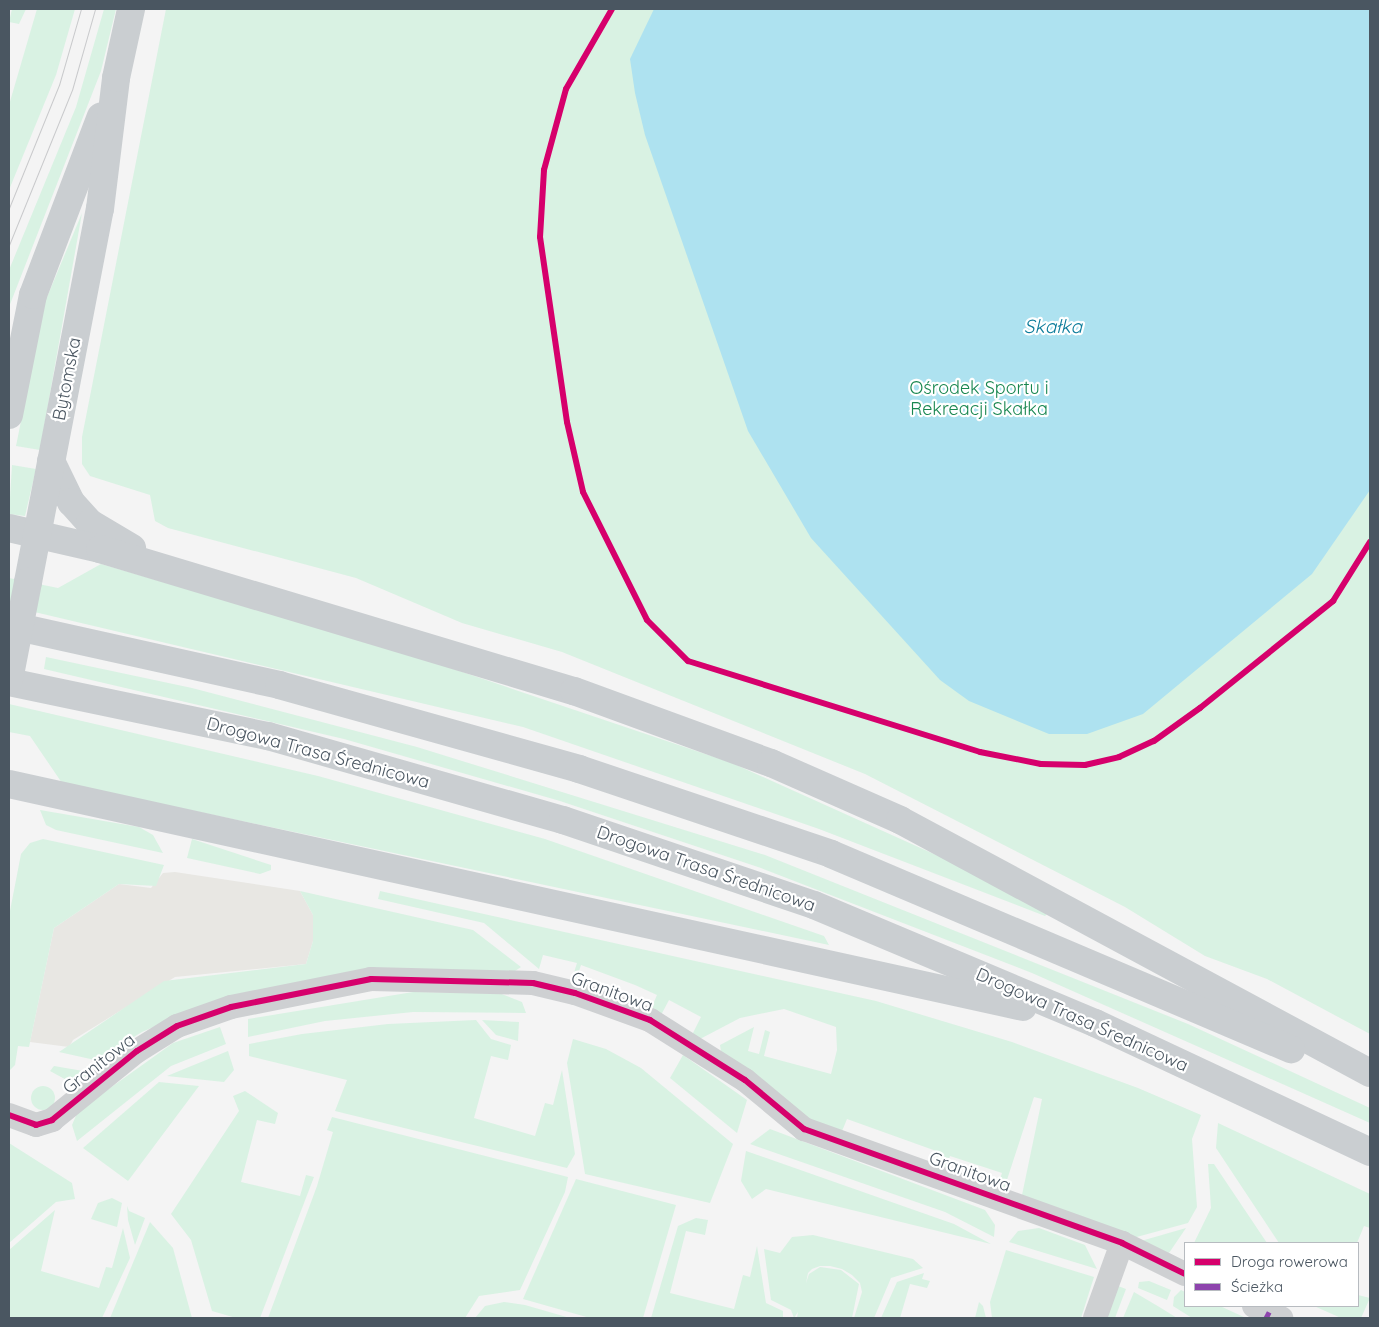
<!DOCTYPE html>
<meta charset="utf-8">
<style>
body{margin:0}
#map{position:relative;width:1379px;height:1327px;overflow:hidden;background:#f4f4f4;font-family:Quicksand,sans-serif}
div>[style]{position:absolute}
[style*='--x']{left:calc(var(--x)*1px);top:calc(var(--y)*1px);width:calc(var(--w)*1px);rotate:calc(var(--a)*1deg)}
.commercial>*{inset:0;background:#e8e7e3}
.green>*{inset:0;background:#d9f2e3}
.round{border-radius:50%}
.water>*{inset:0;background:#aee2f0}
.minor>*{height:24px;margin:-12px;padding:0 12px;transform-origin:12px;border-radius:12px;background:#ced0d2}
.major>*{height:28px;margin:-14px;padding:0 14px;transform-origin:14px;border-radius:14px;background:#caced1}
.tram>*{height:1px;margin:-0.5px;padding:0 0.5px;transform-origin:0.5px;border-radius:0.5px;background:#c9cacc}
.major-bridge>*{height:28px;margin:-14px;padding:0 14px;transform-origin:14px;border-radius:14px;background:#caced1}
.quiet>*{height:5px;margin-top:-2.5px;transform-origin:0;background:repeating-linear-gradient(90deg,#8e44ad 0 10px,transparent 0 15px)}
.cycleway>*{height:6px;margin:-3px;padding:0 3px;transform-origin:3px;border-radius:3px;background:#d6006c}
span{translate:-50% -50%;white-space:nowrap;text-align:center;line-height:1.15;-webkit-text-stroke:4.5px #fff;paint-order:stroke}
.street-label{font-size:18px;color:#4a5661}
.park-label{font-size:18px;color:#17864f}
.water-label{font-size:19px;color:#0c7c9b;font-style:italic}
.frame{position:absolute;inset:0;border:10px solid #4a5661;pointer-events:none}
.legend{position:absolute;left:1184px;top:1242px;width:175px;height:65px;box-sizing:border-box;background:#fff;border:1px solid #b7bbc0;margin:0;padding:6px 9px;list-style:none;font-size:15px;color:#4a5661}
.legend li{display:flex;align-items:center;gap:10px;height:25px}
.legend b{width:25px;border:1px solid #b7bbc0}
</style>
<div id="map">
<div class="commercial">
<div style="clip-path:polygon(175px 872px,300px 891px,313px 915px,313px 941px,306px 964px,175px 977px,73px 1040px,69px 1047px,30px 1042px,54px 928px,119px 884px,151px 888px,163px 873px)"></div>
</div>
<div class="green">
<div style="clip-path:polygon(12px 9px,26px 9px,19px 24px,9px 22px)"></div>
<div style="clip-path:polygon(37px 9px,75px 9px,56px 75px,9px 190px,9px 105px)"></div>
<div style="clip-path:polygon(104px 9px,116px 9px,101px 71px,9px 307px,9px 270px,76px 107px)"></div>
<div style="clip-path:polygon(166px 9px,1370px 9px,1370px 1034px,1267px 979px,1205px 956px,1125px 907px,865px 774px,562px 652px,462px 623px,356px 578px,168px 528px,155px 521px,150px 495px,90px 476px,82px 464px,82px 437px)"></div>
<div style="clip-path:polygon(82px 213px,40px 450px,16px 446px,45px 302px)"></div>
<div style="clip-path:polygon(12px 465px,36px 469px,25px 516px,9px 514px)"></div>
<div style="clip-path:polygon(101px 564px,394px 649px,732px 763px,1016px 891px,1050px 911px,1045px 916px,819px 829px,523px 727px,9px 606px,9px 578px,58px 588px)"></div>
<div style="clip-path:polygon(46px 657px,192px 688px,417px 747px,765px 855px,1188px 1024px,1370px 1108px,1370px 1123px,1032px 973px,761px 868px,560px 801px,344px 739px,44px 669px)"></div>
<div style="clip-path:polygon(9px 704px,318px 776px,545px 839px,824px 936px,829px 945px,62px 783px,30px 736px,9px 732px)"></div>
<div style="clip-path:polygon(40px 810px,139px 827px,153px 835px,163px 853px,56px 830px,46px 825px)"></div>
<div style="clip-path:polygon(43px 839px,164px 865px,156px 886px,119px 884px,54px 928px,29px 1047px,18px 1046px,15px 1065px,9px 1071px,9px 916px,21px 854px,30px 843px)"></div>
<div style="clip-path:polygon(192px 839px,271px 865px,271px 870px,260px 874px,187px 858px)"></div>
<div style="clip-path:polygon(300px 891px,473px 930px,521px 967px,515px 971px,183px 1014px,142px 1032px,95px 1060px,59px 1052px,164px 981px,306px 964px,313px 941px,313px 915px)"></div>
<div style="clip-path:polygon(380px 891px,876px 1001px,1012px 1042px,1138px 1088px,1201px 1115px,1192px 1139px,1197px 1207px,1188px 1223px,1133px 1238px,1022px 1195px,1042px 1099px,1034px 1097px,1004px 1189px,996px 1191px,1002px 1173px,950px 1156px,944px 1173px,933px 1169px,939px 1152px,847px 1119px,840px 1136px,810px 1125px,721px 1051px,720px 1045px,754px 1027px,748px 1051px,759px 1054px,765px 1030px,770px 1032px,764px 1056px,831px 1074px,837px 1050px,836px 1027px,784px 1009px,740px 1018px,700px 1039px,692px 1035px,701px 1017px,669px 1000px,660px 1017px,650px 1011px,657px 995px,635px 985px,581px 965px,575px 983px,571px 982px,577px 963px,543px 955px,539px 969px,484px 923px,378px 899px)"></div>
<div style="clip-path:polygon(413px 992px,499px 993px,522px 1002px,526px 1013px,413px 1012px,325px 1021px,248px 1037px,248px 1019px)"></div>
<div style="clip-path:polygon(476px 1020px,491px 1039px,511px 1045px,508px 1060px,491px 1056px,474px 1118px,535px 1136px,545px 1103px,553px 1105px,562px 1070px,575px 1154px,567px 1168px,335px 1111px,347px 1080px,249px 1056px,249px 1044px,302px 1034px,388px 1024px)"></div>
<div style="clip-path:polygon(482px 1020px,519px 1022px,518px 1041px,496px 1035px)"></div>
<div style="clip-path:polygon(220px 1027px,226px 1044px,171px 1066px,77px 1141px,72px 1125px,78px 1111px,173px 1043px)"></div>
<div style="clip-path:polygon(573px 1039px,606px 1049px,641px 1068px,733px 1144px,710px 1203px,585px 1174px,567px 1063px)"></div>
<div style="clip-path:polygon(228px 1051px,234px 1070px,224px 1082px,167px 1076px)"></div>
<div style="clip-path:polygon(683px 1055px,747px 1100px,737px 1133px,670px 1078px)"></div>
<div style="clip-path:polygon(54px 1066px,89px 1072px,89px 1074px,72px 1083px,50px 1071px)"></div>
<div style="clip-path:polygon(159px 1082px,199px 1086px,128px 1181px,83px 1148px)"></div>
<div class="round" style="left:31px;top:1086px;width:24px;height:24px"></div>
<div style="clip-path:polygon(245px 1091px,278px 1113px,275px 1124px,257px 1120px,241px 1182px,300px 1196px,306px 1175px,314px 1177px,260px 1318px,236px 1318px,212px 1311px,191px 1240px,171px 1214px,239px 1111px,233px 1096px)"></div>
<div style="clip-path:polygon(332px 1117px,568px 1177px,565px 1192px,520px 1290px,479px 1296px,465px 1318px,268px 1318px,317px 1186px,333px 1132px,327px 1130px)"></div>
<div style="clip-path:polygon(1218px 1123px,1370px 1194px,1370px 1228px,1364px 1226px,1357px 1243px,1279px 1243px,1216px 1148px)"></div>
<div style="clip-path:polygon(770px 1129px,985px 1210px,995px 1225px,994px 1237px,945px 1212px,750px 1144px)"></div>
<div style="clip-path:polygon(9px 1143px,72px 1183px,75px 1199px,56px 1202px,9px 1243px)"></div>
<div style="clip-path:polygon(746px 1151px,954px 1224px,991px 1244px,766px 1189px,752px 1199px,741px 1181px)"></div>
<div style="clip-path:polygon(1208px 1164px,1214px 1164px,1267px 1243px,1194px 1243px,1211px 1208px)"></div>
<div style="clip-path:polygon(576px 1179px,676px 1205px,643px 1318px,590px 1318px,523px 1299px)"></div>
<div style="clip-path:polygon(112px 1198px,122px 1203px,117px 1227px,91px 1219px,98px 1203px)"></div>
<div style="clip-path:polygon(127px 1206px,129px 1211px,145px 1218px,135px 1245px,128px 1220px)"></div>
<div style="clip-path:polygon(55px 1210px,41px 1271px,99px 1288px,106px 1267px,112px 1268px,123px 1228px,130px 1258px,102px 1318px,9px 1318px,9px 1250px)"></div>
<div style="clip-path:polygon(696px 1218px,708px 1220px,705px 1235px,686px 1231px,670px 1293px,734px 1309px,743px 1275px,750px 1277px,757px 1246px,766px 1303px,783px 1311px,783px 1318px,651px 1318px,678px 1226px)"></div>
<div style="clip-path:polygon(150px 1222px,173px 1248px,192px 1318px,110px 1318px)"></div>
<div style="clip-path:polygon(1039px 1228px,1085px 1245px,1097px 1269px,1009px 1242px,1018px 1231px)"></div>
<div style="clip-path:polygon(1186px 1228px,1169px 1253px,1141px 1241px)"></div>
<div style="clip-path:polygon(813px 1235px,913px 1259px,923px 1268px,891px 1278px,874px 1318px,854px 1318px,862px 1292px,860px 1283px,852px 1275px,842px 1269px,830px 1266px,820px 1266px,812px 1269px,808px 1273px,806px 1283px,809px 1274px,820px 1267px,841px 1270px,859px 1284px,852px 1318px,797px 1318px,798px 1312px,794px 1318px,791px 1310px,771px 1300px,764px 1249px,780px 1253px,792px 1237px)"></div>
<div style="clip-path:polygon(1006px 1250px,1094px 1277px,1081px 1318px,992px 1318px,990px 1302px)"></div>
<div style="clip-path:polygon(924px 1273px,922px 1279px,930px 1281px,927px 1288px,910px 1284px,900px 1318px,881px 1318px,897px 1282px)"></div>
<div style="clip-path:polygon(1149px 1281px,1171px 1290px,1167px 1300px,1138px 1288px,1139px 1282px)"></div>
<div style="clip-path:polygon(1118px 1286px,1126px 1289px,1115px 1318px,1105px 1318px)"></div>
<div style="clip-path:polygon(1181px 1290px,1185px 1292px,1185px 1306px,1220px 1306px,1246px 1318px,1192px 1318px,1173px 1306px,1174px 1297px)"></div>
<div style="clip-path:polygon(1134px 1292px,1161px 1308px,1177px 1318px,1123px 1318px)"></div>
<div style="clip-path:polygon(1358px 1295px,1370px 1298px,1361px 1318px,1341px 1318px,1314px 1306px,1358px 1306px)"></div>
<div style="clip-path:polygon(504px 1302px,525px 1305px,570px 1318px,475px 1318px,485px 1306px)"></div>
<div style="clip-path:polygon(979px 1302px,983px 1306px,986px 1318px,975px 1318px)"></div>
</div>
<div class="water">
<div style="clip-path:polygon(654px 9px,1370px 9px,1370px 490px,1312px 574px,1143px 714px,1087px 734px,1049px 734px,969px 701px,940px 680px,811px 538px,748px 431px,645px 135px,635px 93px,630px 59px)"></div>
</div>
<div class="minor">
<div style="--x:9;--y:1115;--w:29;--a:20"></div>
<div style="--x:36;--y:1125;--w:17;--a:-17"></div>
<div style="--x:52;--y:1120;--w:109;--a:-39.1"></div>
<div style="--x:137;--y:1051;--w:47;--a:-32"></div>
<div style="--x:177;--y:1026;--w:57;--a:-19.4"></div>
<div style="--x:231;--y:1007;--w:143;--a:-11.3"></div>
<div style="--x:371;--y:979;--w:162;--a:1.4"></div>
<div style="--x:533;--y:983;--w:43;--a:13.4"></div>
<div style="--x:575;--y:993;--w:80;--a:19.8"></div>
<div style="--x:650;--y:1020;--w:112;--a:32.3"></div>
<div style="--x:745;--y:1080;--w:77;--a:39.7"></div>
<div style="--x:804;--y:1129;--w:338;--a:19.7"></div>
<div style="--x:1122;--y:1243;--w:70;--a:26.2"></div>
<div style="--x:1254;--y:1306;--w:30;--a:24"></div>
<div style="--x:1095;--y:1318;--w:80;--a:-70.2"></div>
</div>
<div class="major">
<div style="--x:9;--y:415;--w:122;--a:-78.7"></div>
<div style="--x:33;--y:295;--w:191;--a:-69.2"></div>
<div style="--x:51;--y:461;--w:46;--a:64"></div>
<div style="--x:71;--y:502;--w:28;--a:48"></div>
<div style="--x:90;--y:523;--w:49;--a:30.8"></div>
<div style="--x:9;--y:528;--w:93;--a:13"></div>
<div style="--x:100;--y:549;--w:495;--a:16.7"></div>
<div style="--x:574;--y:691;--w:210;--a:20.1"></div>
<div style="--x:771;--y:763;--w:141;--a:23.8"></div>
<div style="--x:900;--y:820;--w:534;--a:28.29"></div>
<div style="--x:28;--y:582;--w:380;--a:-79.1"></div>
<div style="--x:100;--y:209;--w:132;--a:-83"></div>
<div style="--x:116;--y:78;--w:71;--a:-77.7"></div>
<div style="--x:9;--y:625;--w:277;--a:12.5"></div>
<div style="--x:279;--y:685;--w:312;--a:15.6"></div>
<div style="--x:579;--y:769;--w:266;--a:18.6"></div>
<div style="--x:831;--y:854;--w:500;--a:23"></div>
<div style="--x:9;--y:682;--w:265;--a:11.8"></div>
<div style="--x:268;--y:736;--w:307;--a:15.9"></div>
<div style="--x:563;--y:820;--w:265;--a:18.7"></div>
<div style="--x:814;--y:905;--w:305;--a:22.8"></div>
<div style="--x:1095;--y:1023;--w:304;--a:25.1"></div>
<div style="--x:9;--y:784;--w:1038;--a:12.4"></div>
</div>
<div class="tram">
<div style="--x:9;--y:208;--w:133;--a:-67.9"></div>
<div style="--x:59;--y:85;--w:79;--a:-73.9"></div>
<div style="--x:9;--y:245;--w:167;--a:-67.9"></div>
<div style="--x:72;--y:90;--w:84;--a:-74.1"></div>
</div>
<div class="major-bridge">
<div style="--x:9;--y:680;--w:100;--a:-79"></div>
</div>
<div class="quiet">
<div style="--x:1266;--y:1318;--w:7;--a:-63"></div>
</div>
<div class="cycleway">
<div style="--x:612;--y:9;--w:92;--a:119.9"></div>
<div style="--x:566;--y:89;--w:84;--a:105.2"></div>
<div style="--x:544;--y:170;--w:67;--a:93.4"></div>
<div style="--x:540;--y:237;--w:187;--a:81.7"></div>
<div style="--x:567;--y:422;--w:72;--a:77.1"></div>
<div style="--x:583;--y:492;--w:143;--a:63.4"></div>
<div style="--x:647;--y:620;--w:58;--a:45"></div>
<div style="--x:688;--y:661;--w:306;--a:17.3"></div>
<div style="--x:980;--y:752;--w:62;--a:11.1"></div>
<div style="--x:1041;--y:764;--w:44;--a:1.3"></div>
<div style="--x:1085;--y:765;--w:35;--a:-13"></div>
<div style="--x:1119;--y:757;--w:38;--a:-25"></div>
<div style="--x:1154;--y:741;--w:57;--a:-35.7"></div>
<div style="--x:1200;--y:708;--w:171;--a:-38.8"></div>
<div style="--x:1333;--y:601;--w:70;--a:-57.9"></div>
<div style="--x:9;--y:1115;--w:29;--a:20"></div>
<div style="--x:36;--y:1125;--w:17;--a:-17"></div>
<div style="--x:52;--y:1120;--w:109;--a:-39.1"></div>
<div style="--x:137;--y:1051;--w:47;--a:-32"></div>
<div style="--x:177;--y:1026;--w:57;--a:-19.4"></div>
<div style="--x:231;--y:1007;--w:143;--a:-11.3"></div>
<div style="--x:371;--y:979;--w:162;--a:1.4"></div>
<div style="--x:533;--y:983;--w:43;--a:13.4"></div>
<div style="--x:575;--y:993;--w:80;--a:19.8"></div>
<div style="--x:650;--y:1020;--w:112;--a:32.3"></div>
<div style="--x:745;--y:1080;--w:77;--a:39.7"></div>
<div style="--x:804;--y:1129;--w:338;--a:19.7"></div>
<div style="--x:1122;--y:1243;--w:70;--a:26.2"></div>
</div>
<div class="street-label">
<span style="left:67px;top:379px;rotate:-79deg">Bytomska</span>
<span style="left:318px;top:753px;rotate:15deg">Drogowa Trasa Średnicowa</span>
<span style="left:706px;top:869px;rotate:19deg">Drogowa Trasa Średnicowa</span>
<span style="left:612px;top:992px;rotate:20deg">Granitowa</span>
<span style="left:1082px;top:1020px;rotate:24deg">Drogowa Trasa Średnicowa</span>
<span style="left:99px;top:1064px;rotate:-38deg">Granitowa</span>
<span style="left:970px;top:1172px;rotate:20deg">Granitowa</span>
</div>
<div class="park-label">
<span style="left:979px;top:399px">Ośrodek Sportu i<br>Rekreacji Skałka</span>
</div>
<div class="water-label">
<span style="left:1053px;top:327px">Skałka</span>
</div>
<div class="frame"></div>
<ul class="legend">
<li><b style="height:6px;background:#d6006c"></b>Droga rowerowa</li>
<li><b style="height:6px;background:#8e44ad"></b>Ścieżka</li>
</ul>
</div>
